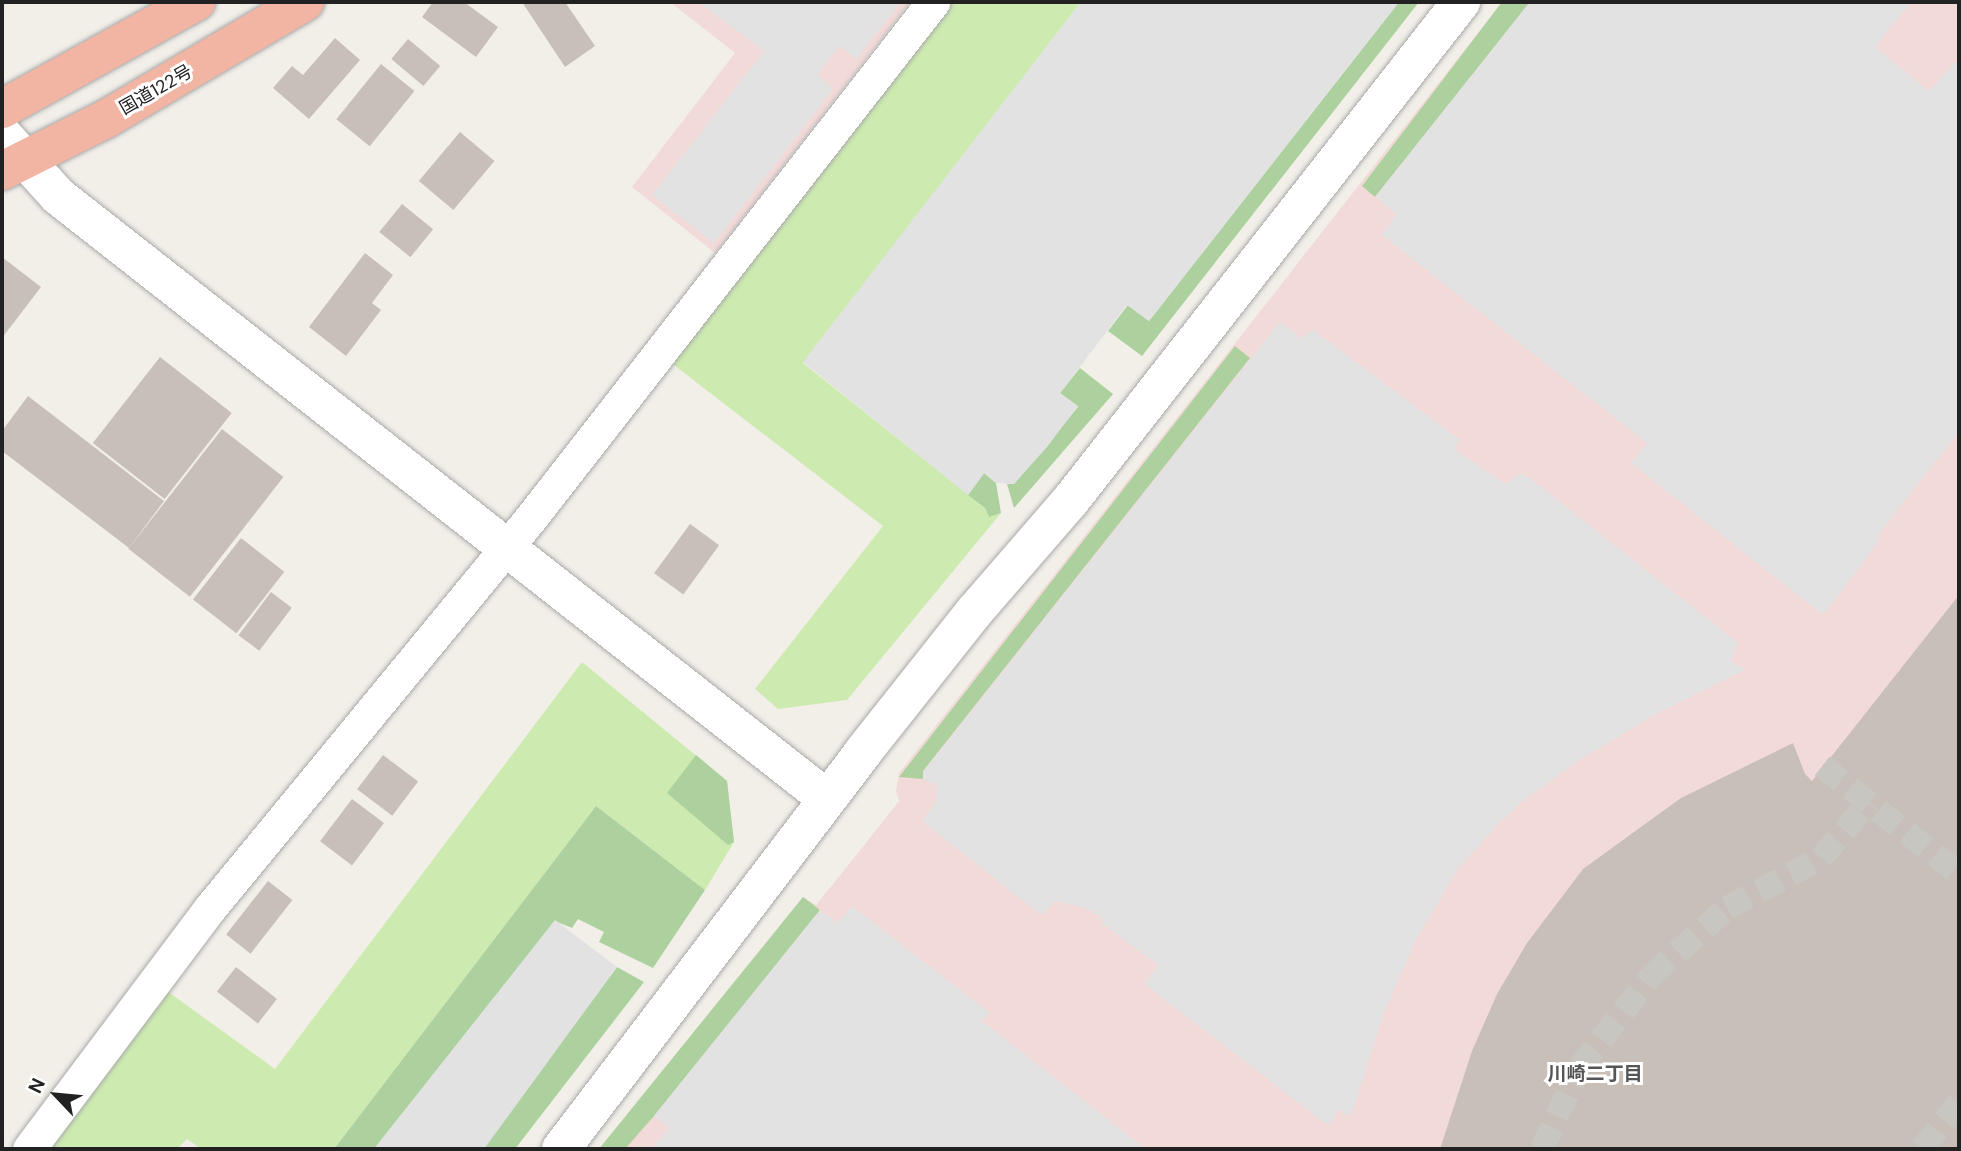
<!DOCTYPE html>
<meta charset="utf-8">
<style>
body{margin:0}
#map{position:relative;width:1961px;height:1151px;overflow:hidden;background:#f2efe9;font-family:"DM Sans","Noto Sans JP",sans-serif}
div>[style]{position:absolute}
[style*='--x']{left:calc(var(--x)*1px);top:calc(var(--y)*1px);width:calc(var(--w)*1px);rotate:calc(var(--a)*1deg)}
.commercial>*{inset:0;background:#f2dad9}
.grass>*{inset:0;background:#cdebb0}
.forest>*{inset:0;background:#add19e}
.parking>*{inset:0;background:#e2e2e2}
.building>*{inset:0;background:#c7bfb8;transform-origin:0 0}
.pedestrian-tunnel>*{height:24px;margin-top:-12px;transform-origin:0;background:repeating-linear-gradient(90deg,#c8c6c1 0 24px,transparent 0 36px)}
.roads{filter:drop-shadow(0 0 2px #a9a9a9) drop-shadow(0 0 2px #a9a9a9)}
.minor>*{height:33px;margin:-16.5px;padding:0 16.5px;transform-origin:16.5px;border-radius:16.5px;background:#fff}
.tertiary>*{height:38px;margin:-19px;padding:0 19px;transform-origin:19px;border-radius:19px;background:#fff}
.trunk>*{height:38px;margin:-19px;padding:0 19px;transform-origin:19px;border-radius:19px;background:#f2b4a3}
span{translate:-50% -50%;white-space:nowrap;text-align:center;line-height:1.15;-webkit-text-stroke:6px #fff;paint-order:stroke}
.street-label{font-size:18px;color:#222}
.neighbourhood-label{font-size:19px;color:#555;font-weight:700}
.frame{position:absolute;inset:0;border:4px solid #222;pointer-events:none}
.north{position:absolute;left:21px;top:1060px;width:70px;height:70px;-webkit-text-stroke:5px #fff;paint-order:stroke;rotate:296deg;font-size:19px;font-weight:700;line-height:28px;text-align:center;color:#222}
.north::after{content:'';display:block;margin:auto;width:24px;height:32px;background:#222;clip-path:polygon(50% 0,100% 100%,50% 72%,0 100%)}
</style>
<div id="map">
<div class="commercial">
<div style="clip-path:polygon(670px 2px,910px 2px,715px 253px,632px 187px,735px 53px)"></div>
<div style="clip-path:polygon(1502px 2px,1959px 2px,1959px 1149px,599px 1149px,803px 897px,816px 905px,850px 863px,899px 801px,896px 791px,899px 773px)"></div>
</div>
<div class="grass">
<div style="clip-path:polygon(952px 2px,1081px 2px,803px 363px,985px 508px,989px 517px,1001px 513px,847px 700px,778px 709px,755px 689px,883px 526px,670px 362px)"></div>
<div style="clip-path:polygon(582px 662px,727px 781px,734px 842px,705px 890px,596px 806px,334px 1149px,201px 1149px,187px 1139px,177px 1149px,49px 1149px,167px 991px,275px 1069px)"></div>
</div>
<div class="forest">
<div style="clip-path:polygon(1399px 2px,1419px 2px,1142px 356px,1108px 331px,1128px 305px,1149px 321px)"></div>
<div style="clip-path:polygon(1502px 2px,1530px 2px,1375px 197px,1362px 186px)"></div>
<div style="clip-path:polygon(1235px 346px,1250px 358px,923px 771px,923px 779px,899px 777px)"></div>
<div style="clip-path:polygon(1080px 368px,1113px 394px,1014px 508px,1007px 484px,1014px 484px,1078px 407px,1060px 393px)"></div>
<div style="clip-path:polygon(984px 473px,996px 483px,1001px 513px,989px 517px,985px 508px,968px 495px)"></div>
<div style="clip-path:polygon(696px 755px,727px 781px,734px 842px,728px 845px,667px 793px)"></div>
<div style="clip-path:polygon(596px 806px,705px 890px,653px 968px,599px 942px,604px 932px,578px 919px,572px 928px,555px 921px,374px 1149px,334px 1149px)"></div>
<div style="clip-path:polygon(803px 897px,820px 910px,654px 1116px,625px 1149px,599px 1149px)"></div>
<div style="clip-path:polygon(617px 967px,644px 982px,515px 1149px,482px 1149px)"></div>
</div>
<div class="parking">
<div style="clip-path:polygon(698px 2px,901px 2px,856px 59px,840px 46px,829px 59px,817px 75px,833px 89px,714px 243px,652px 195px,764px 51px)"></div>
<div style="clip-path:polygon(1081px 2px,1399px 2px,1149px 321px,1127px 305px,1060px 393px,1078px 406px,1047px 447px,1014px 484px,996px 483px,984px 473px,968px 495px,803px 362px)"></div>
<div style="clip-path:polygon(1530px 2px,1911px 2px,1875px 47px,1929px 91px,1959px 58px,1959px 432px,1881px 531px,1877px 544px,1823px 615px,1631px 463px,1647px 443px,1382px 235px,1396px 214px,1375px 197px)"></div>
<div style="clip-path:polygon(1280px 322px,1302px 339px,1312px 329px,1459px 439px,1455px 450px,1506px 484px,1520px 473px,1530px 478px,1738px 643px,1731px 661px,1745px 670px,1658px 713px,1578px 761px,1522px 802px,1497px 825px,1458px 869px,1416px 940px,1383px 1015px,1351px 1117px,1339px 1110px,1329px 1126px,1144px 984px,1158px 965px,1102px 923px,1102px 918px,1086px 908px,1055px 901px,1041px 915px,922px 821px,936px 802px,937px 789px,937px 786px,923px 779px,923px 772px)"></div>
<div style="clip-path:polygon(852px 906px,990px 1013px,982px 1021px,1146px 1149px,653px 1147px,669px 1128px,654px 1116px,820px 910px,838px 923px)"></div>
<div style="clip-path:polygon(555px 920px,617px 967px,484px 1149px,374px 1149px)"></div>
</div>
<div class="building">
<div style="clip-path:polygon(433px 2px,464px 2px,498px 27px,476px 57px,422px 17px)"></div>
<div style="clip-path:polygon(522px 2px,565px 2px,595px 46px,565px 67px)"></div>
<div style="clip-path:polygon(335px 38px,360px 60px,309px 119px,273px 88px,292px 66px,303px 75px)"></div>
<div style="left:408px;top:39px;width:42px;height:26px;rotate:40deg"></div>
<div style="left:381px;top:64px;width:43px;height:71px;rotate:39deg"></div>
<div style="left:460px;top:132px;width:45px;height:64px;rotate:40deg"></div>
<div style="left:402px;top:204px;width:40px;height:36px;rotate:39deg"></div>
<div style="clip-path:polygon(365px 253px,393px 275px,372px 303px,381px 310px,346px 356px,309px 327px)"></div>
<div style="clip-path:polygon(2px 257px,41px 287px,2px 338px)"></div>
<div style="left:160px;top:357px;width:91px;height:109px;rotate:38deg"></div>
<div style="clip-path:polygon(28px 396px,164px 501px,129px 548px,2px 451px,2px 431px)"></div>
<div style="left:222px;top:429px;width:78px;height:152px;rotate:38deg"></div>
<div style="left:690px;top:524px;width:36px;height:61px;rotate:36deg"></div>
<div style="left:241px;top:538px;width:55px;height:78px;rotate:38deg"></div>
<div style="left:271px;top:592px;width:26px;height:54px;rotate:37deg"></div>
<div style="clip-path:polygon(1959px 595px,1959px 1149px,1440px 1149px,1472px 1051px,1497px 994px,1527px 943px,1583px 869px,1681px 798px,1793px 743px,1805px 774px,1812px 781px)"></div>
<div style="left:383px;top:755px;width:44px;height:43px;rotate:37deg"></div>
<div style="left:352px;top:799px;width:40px;height:53px;rotate:37deg"></div>
<div style="left:268px;top:881px;width:31px;height:68px;rotate:38deg"></div>
<div style="left:236px;top:967px;width:52px;height:31px;rotate:38deg"></div>
</div>
<div class="pedestrian-tunnel">
<div style="--x:1822;--y:766;--w:174;--a:38.2"></div>
<div style="--x:1542;--y:1149;--w:89;--a:-65.4"></div>
<div style="--x:1579;--y:1068;--w:117;--a:-52"></div>
<div style="--x:1651;--y:976;--w:102;--a:-41.8"></div>
<div style="--x:1727;--y:908;--w:106;--a:-28"></div>
<div style="--x:1821;--y:858;--w:74;--a:-49.4"></div>
<div style="--x:1922;--y:1149;--w:59;--a:-51.2"></div>
</div>
<div class="roads">
<div class="minor">
<div style="--x:29;--y:1149;--w:301;--a:-53.1"></div>
<div style="--x:210;--y:908;--w:504;--a:-50.56"></div>
<div style="--x:530;--y:519;--w:656;--a:-52.06"></div>
</div>
<div class="tertiary">
<div style="--x:2;--y:134;--w:84;--a:47.9"></div>
<div style="--x:58;--y:196;--w:976;--a:38.09"></div>
<div style="--x:561;--y:1149;--w:499;--a:-52.7"></div>
<div style="--x:863;--y:752;--w:179;--a:-51.6"></div>
<div style="--x:974;--y:612;--w:148;--a:-49.1"></div>
<div style="--x:1071;--y:500;--w:633;--a:-51.93"></div>
</div>
<div class="trunk">
<div style="--x:2;--y:109;--w:222;--a:-28.9"></div>
<div style="--x:2;--y:171;--w:116;--a:-26.6"></div>
<div style="--x:106;--y:119;--w:231;--a:-30.5"></div>
</div>
</div>
<div class="street-label">
<span style="left:156px;top:90px;rotate:-30deg">国道122号</span>
</div>
<div class="neighbourhood-label">
<span style="left:1595px;top:1074px">川崎二丁目</span>
</div>
<div class="frame"></div>
<div class="north">N</div>
</div>
